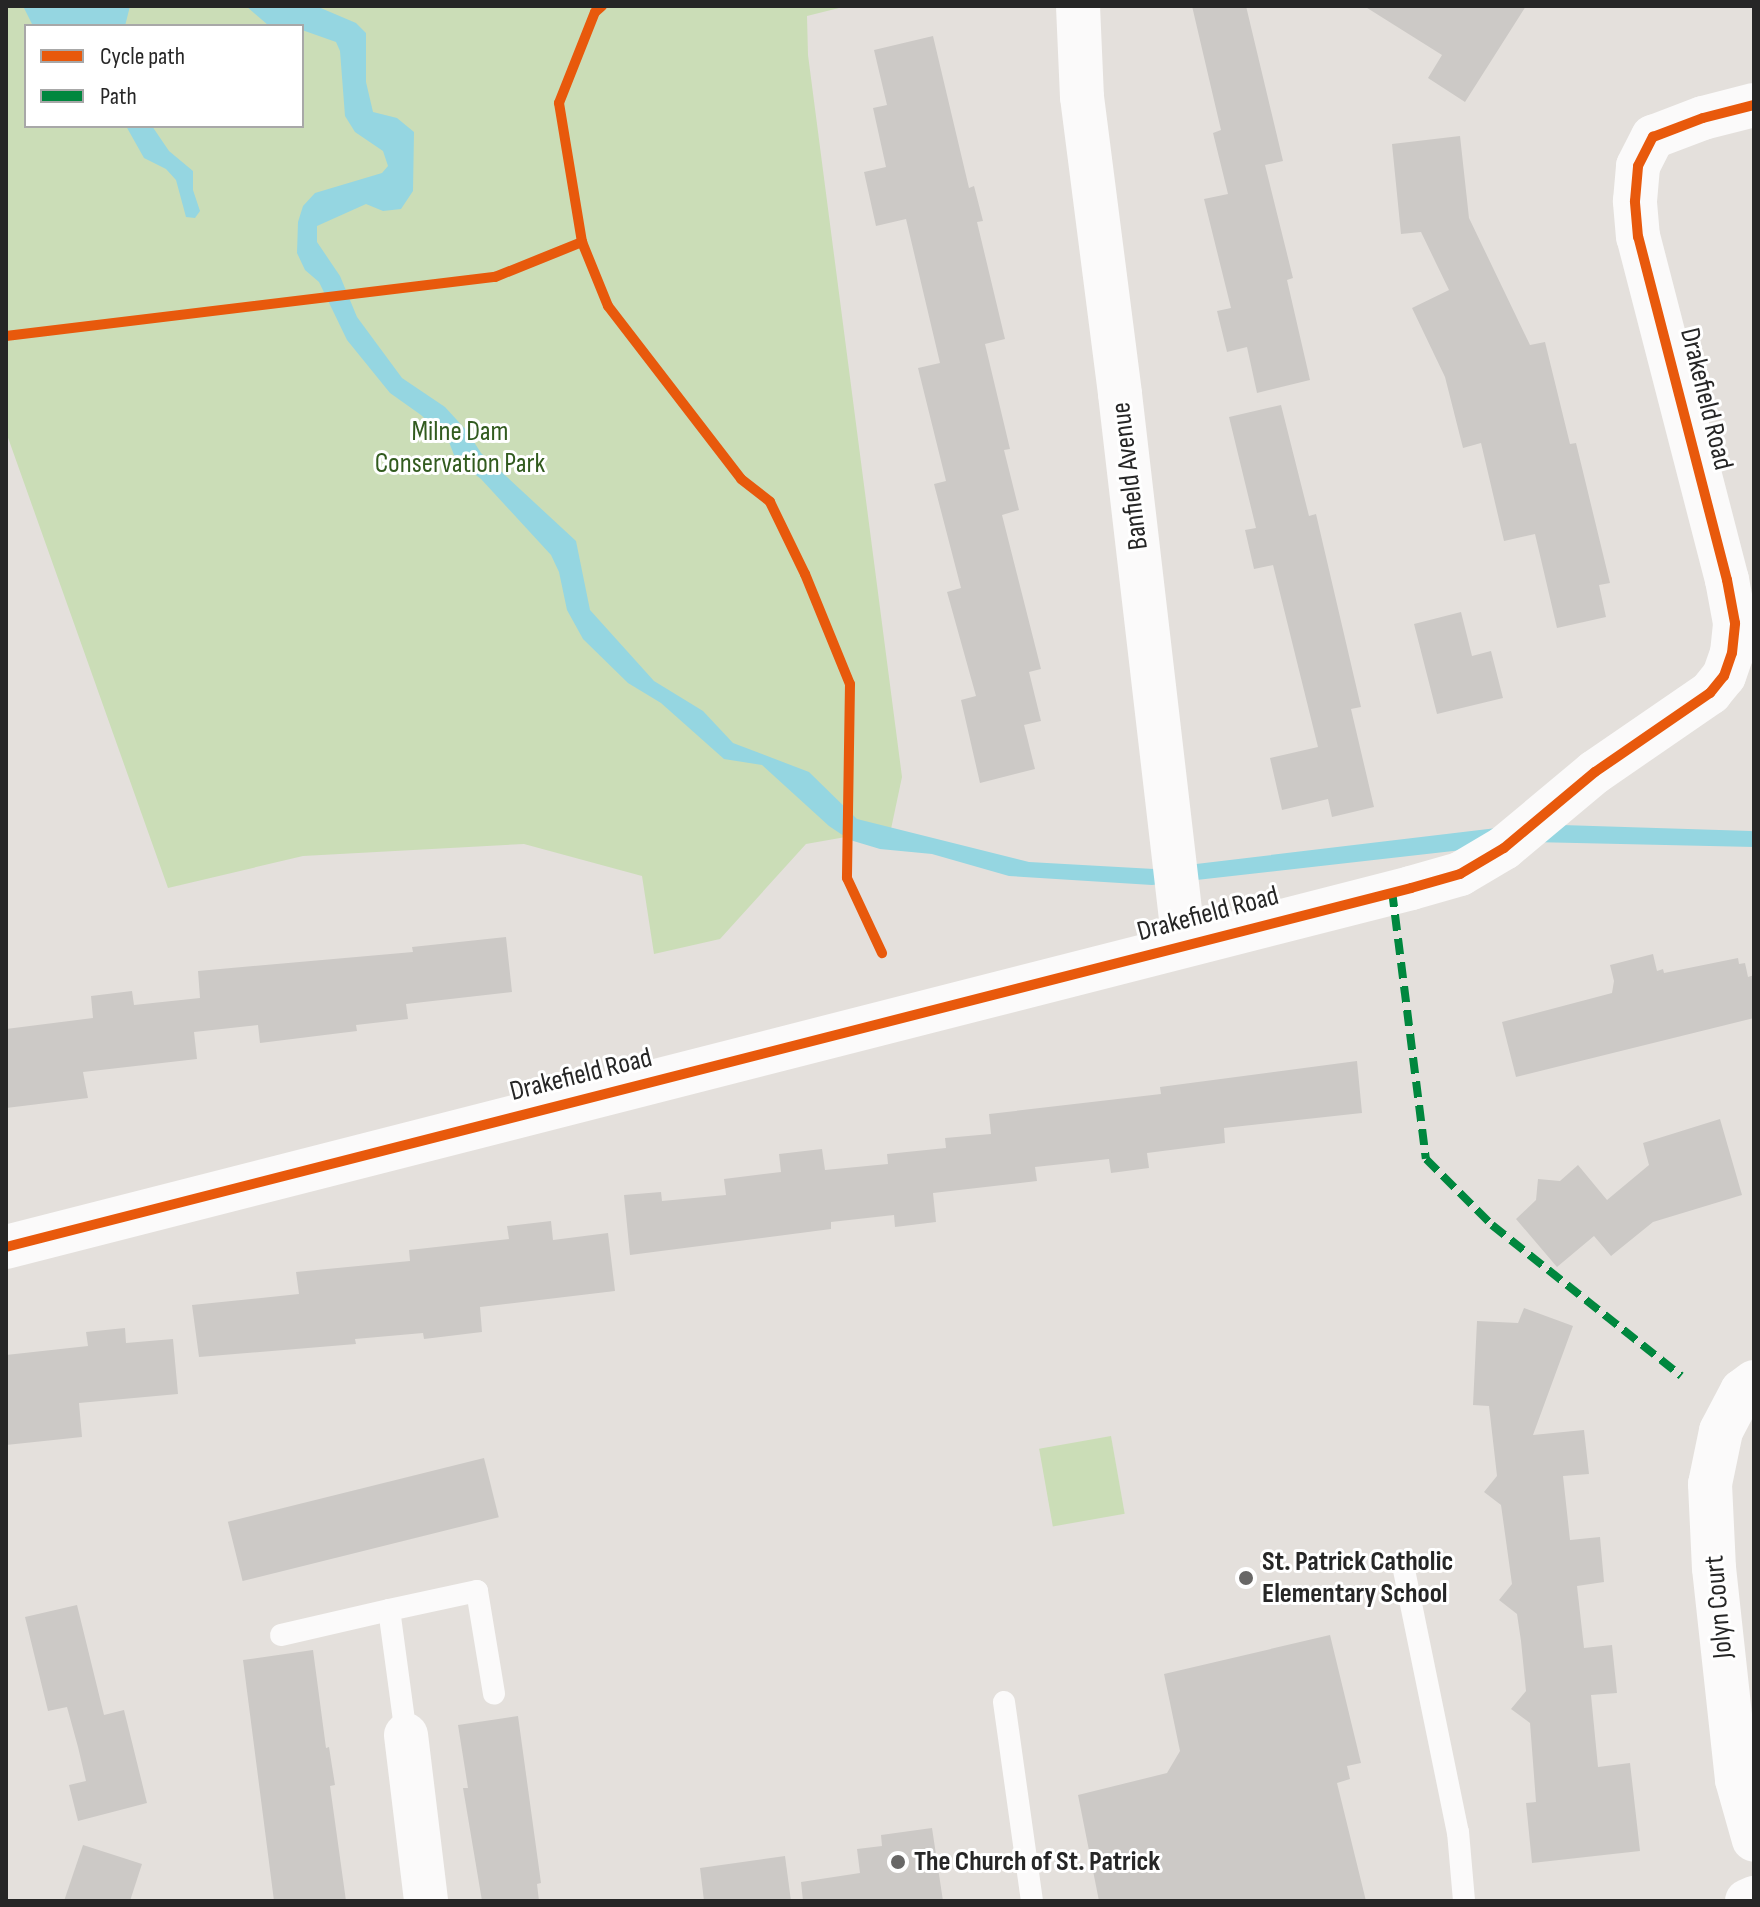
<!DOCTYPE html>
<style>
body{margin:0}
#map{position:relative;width:1760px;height:1907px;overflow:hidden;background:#e4e0dc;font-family:"Sofia Sans Condensed",sans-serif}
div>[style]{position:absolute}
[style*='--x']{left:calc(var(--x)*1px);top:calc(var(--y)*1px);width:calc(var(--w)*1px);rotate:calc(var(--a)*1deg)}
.green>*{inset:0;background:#cbddb7;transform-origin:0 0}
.water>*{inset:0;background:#95d6e1}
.building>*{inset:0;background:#ccc9c6;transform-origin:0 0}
.lane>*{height:22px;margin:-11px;padding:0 11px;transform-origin:11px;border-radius:11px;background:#fbfafa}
.street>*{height:44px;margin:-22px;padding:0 22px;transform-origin:22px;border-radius:22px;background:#fbfafa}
.quiet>*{height:8px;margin-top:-4px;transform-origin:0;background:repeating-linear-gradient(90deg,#00873e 0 16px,transparent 0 24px)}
.cycleway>*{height:10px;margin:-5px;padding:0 5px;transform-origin:5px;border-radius:5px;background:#e8590c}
.dots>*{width:22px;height:22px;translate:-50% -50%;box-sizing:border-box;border:4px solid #fff;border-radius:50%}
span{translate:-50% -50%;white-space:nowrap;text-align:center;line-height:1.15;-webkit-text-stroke:6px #fff;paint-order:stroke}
.street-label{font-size:28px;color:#262626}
.park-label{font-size:28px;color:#325b1f}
.poi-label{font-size:28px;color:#262626;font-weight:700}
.left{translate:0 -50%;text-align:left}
.frame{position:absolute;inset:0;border:8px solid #262626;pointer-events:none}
.legend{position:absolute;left:24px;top:24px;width:280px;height:104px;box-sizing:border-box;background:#fff;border:2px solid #a8a8a8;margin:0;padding:10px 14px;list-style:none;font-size:24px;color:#262626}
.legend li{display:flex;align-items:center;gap:16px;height:40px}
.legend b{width:40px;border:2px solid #a8a8a8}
</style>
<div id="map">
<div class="green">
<div style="clip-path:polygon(evenodd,6px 6px,847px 6px,807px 16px,808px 55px,902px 777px,891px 829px,806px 844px,720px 939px,654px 954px,642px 876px,524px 844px,303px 856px,168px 888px,6px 432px,6px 6px,26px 26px,302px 26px,302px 126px,26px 126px,26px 26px)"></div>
<div style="left:1111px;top:1436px;width:79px;height:73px;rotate:80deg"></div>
</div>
<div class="water">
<div style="clip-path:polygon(23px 6px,130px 6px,125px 26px,33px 26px)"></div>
<div style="clip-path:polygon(246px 6px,316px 6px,356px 23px,366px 33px,366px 82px,373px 112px,397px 118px,414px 132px,413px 191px,401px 209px,383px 211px,366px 204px,317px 226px,317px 242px,340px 276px,357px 317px,402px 378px,445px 407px,467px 431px,481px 453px,576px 541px,590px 610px,654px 681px,703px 711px,733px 743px,809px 772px,857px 819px,1029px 862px,1154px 869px,1530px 824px,1751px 831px,1754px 832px,1754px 847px,1532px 842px,1152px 885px,1009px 876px,932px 854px,880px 849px,850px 840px,829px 826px,762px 765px,724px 759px,661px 703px,628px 683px,583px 639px,567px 610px,559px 572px,551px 555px,481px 479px,456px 460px,449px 442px,421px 415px,390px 393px,347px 340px,319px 282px,305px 270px,297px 253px,298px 222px,303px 206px,315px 193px,382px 173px,388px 166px,383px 151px,355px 132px,345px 116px,340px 51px,336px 42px,302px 30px,302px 26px,268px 25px)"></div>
<div style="clip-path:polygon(126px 126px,152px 126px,169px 151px,193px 171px,193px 190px,200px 211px,195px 218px,186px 217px,176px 180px,166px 169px,144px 158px)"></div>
</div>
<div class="building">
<div style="clip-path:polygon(1192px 6px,1246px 6px,1283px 161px,1265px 165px,1293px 278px,1287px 280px,1310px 380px,1257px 393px,1247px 347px,1227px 352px,1217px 311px,1231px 308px,1204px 199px,1228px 194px,1213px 133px,1221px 130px)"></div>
<div style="clip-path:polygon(1364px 6px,1526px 6px,1465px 102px,1428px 78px,1442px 55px)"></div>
<div style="clip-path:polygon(933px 36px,969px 188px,974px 186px,983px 221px,977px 222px,1005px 339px,985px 344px,1010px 449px,1004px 450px,1019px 510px,1002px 515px,1041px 669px,1029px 672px,1041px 721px,1024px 725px,1035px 769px,980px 783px,961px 700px,976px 696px,947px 592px,961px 588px,934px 484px,946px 481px,918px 368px,940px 363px,906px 219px,876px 226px,864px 172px,886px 167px,873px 108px,887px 105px,874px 50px)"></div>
<div style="clip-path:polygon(1460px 136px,1469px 218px,1530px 345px,1545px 342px,1570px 444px,1576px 443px,1610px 583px,1599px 585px,1606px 617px,1557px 628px,1535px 534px,1504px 541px,1481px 443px,1463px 448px,1445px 377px,1412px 308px,1449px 290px,1421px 232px,1401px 234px,1392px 144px)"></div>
<div style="clip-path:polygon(1281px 405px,1309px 516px,1316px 514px,1361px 707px,1351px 709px,1374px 807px,1332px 817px,1328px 799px,1282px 810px,1270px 758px,1318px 747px,1273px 565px,1254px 569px,1245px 530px,1256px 528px,1229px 417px)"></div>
<div style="clip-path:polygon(1461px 612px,1472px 656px,1491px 651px,1503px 698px,1437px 714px,1414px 624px)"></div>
<div style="clip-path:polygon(506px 937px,512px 992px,406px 1004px,408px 1019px,356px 1025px,357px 1031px,260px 1043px,258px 1025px,194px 1032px,197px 1059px,83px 1072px,88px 1098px,6px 1108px,6px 1029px,93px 1018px,91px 996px,132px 991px,134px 1005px,200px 998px,198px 971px,413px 952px,412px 947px)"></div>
<div style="clip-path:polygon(1653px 954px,1657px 971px,1663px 969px,1664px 973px,1738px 958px,1739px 964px,1745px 963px,1748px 977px,1754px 975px,1754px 1018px,1516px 1077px,1502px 1022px,1612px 993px,1614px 981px,1610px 965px)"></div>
<div style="clip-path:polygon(1357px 1061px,1362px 1113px,1224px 1128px,1225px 1143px,1147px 1153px,1149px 1168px,1111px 1173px,1109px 1159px,1035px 1167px,1037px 1181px,933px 1193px,936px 1222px,895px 1227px,894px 1215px,831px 1222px,831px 1229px,630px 1255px,624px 1195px,661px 1192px,662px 1201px,726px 1195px,724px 1179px,781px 1172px,779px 1154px,822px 1149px,825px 1170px,888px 1164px,887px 1154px,946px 1148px,945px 1138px,991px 1134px,989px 1114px,1161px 1094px,1160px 1087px)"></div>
<div style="clip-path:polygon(1720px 1119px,1742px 1195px,1653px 1222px,1611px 1256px,1594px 1236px,1557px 1267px,1516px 1219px,1536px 1200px,1538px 1179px,1560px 1181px,1578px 1165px,1607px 1200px,1649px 1165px,1643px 1143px)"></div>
<div style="clip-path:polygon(551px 1221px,553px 1240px,608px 1233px,615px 1291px,480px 1307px,482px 1332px,424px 1339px,423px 1333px,355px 1339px,356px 1344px,199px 1357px,192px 1305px,299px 1294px,296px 1272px,410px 1261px,409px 1250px,509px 1239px,507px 1226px)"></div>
<div style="clip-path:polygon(1524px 1308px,1573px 1326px,1533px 1435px,1584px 1430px,1589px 1474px,1563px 1476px,1570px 1540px,1600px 1537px,1604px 1582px,1577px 1586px,1584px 1648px,1612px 1645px,1617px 1693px,1591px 1695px,1598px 1767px,1630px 1763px,1640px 1851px,1532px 1863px,1526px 1803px,1536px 1802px,1530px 1723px,1511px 1709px,1526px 1691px,1521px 1641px,1517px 1614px,1499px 1600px,1512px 1584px,1501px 1505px,1484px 1492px,1497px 1476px,1489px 1406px,1473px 1405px,1477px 1321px,1518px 1323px)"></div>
<div style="clip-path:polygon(125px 1328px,126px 1343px,173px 1339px,178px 1394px,79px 1403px,82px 1437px,6px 1445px,6px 1355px,88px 1346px,86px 1332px)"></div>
<div style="left:484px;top:1458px;width:61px;height:264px;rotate:76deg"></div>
<div style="clip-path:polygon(77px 1605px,104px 1715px,124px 1710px,147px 1803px,78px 1821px,69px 1785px,86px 1781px,78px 1747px,67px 1707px,48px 1711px,25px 1617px)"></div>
<div style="clip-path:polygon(1330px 1635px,1361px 1763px,1347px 1766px,1350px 1779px,1337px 1783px,1366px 1901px,1099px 1901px,1078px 1795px,1167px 1773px,1180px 1751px,1164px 1674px)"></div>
<div style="clip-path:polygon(313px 1650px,326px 1748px,329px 1747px,335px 1785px,330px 1786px,346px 1901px,274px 1901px,243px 1660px)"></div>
<div style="clip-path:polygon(518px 1716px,541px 1883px,537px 1884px,539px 1901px,482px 1901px,463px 1788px,468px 1788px,458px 1725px)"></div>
<div style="clip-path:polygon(932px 1828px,943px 1901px,803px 1901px,801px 1882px,860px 1873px,857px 1849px,882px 1846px,881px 1835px)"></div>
<div style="clip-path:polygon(83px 1845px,142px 1864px,130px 1901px,64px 1901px)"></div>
<div style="clip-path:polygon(785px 1856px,791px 1901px,704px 1901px,700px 1868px)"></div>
</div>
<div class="lane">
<div style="--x:1404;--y:1570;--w:268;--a:78.4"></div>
<div style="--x:1458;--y:1832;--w:69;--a:85"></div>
<div style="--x:281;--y:1635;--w:111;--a:-13"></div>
<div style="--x:1004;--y:1702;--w:201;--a:82"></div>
<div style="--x:406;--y:1735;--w:126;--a:-97.7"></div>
<div style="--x:389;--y:1610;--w:90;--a:-12.2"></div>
<div style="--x:477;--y:1591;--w:104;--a:80.6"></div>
</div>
<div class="street">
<div style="--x:1078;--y:6;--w:91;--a:87.5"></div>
<div style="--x:1082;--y:97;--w:299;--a:82.7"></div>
<div style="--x:1120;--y:394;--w:555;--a:83.37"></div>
<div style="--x:6;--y:1247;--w:1450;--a:-14.33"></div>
<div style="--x:1411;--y:888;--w:51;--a:-15.9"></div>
<div style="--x:1460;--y:874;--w:51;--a:-30.6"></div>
<div style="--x:1504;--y:848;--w:119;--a:-39.9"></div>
<div style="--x:1595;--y:772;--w:140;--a:-34.5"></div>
<div style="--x:1710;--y:693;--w:22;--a:-51"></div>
<div style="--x:1724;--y:676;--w:24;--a:-71"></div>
<div style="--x:1732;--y:653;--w:30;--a:-84"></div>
<div style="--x:1735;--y:623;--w:44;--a:-100.5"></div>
<div style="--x:1727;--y:580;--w:354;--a:-104.5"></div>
<div style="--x:1638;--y:237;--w:36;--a:-95"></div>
<div style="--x:1635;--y:201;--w:35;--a:-85"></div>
<div style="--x:1638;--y:166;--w:33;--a:-63"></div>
<div style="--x:1653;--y:137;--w:53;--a:-20.8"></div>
<div style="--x:1703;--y:118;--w:53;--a:-14.3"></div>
<div style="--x:1754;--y:1382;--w:15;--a:143"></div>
<div style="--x:1742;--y:1391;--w:45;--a:117.7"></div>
<div style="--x:1721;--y:1431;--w:54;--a:101.7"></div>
<div style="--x:1710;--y:1484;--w:84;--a:87.3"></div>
<div style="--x:1714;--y:1568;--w:213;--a:83.8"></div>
<div style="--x:1737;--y:1780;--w:62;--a:74.2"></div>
<div style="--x:406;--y:1735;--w:167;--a:83.1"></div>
<div style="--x:1747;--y:1901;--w:8;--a:-23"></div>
</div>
<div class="quiet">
<div style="--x:1392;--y:891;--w:270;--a:82.8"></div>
<div style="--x:1426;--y:1159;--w:93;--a:45"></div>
<div style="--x:1492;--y:1225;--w:242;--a:38.6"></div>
</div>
<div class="cycleway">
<div style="--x:602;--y:6;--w:9;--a:139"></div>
<div style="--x:595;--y:12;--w:98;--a:111.6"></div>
<div style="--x:559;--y:103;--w:141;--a:80.6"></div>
<div style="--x:582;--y:242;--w:69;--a:67.9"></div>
<div style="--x:608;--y:306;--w:218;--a:52.4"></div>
<div style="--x:741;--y:479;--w:37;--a:38"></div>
<div style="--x:770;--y:502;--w:80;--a:64.1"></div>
<div style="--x:805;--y:574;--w:119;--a:67.8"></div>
<div style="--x:850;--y:684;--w:194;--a:90.9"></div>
<div style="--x:847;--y:878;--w:83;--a:65"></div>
<div style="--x:6;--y:336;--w:493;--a:-6.9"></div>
<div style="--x:495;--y:277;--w:94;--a:-21.9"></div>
<div style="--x:6;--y:1247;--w:1450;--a:-14.33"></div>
<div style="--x:1411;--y:888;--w:51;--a:-15.9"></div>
<div style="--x:1460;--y:874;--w:51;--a:-30.6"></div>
<div style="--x:1504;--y:848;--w:119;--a:-39.9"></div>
<div style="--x:1595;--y:772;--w:140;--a:-34.5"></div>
<div style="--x:1710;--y:693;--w:22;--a:-51"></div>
<div style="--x:1724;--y:676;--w:24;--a:-71"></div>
<div style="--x:1732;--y:653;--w:30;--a:-84"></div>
<div style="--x:1735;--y:623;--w:44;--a:-100.5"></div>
<div style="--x:1727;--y:580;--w:354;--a:-104.5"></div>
<div style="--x:1638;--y:237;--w:36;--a:-95"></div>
<div style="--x:1635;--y:201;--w:35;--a:-85"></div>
<div style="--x:1638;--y:166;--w:33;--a:-63"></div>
<div style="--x:1653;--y:137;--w:53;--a:-20.8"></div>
<div style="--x:1703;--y:118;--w:53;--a:-14.3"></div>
</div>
<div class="dots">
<div style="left:1246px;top:1578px;background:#686766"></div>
<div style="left:898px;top:1862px;background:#686766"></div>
</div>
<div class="street-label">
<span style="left:1706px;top:399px;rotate:76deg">Drakefield Road</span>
<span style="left:1130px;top:476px;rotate:-97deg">Banfield Avenue</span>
<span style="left:1208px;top:914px;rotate:-15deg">Drakefield Road</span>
<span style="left:581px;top:1075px;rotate:-14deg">Drakefield Road</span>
<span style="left:1719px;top:1607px;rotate:-95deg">Jolyn Court</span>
</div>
<div class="park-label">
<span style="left:460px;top:448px">Milne Dam<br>Conservation Park</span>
</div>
<div class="poi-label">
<span class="left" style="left:1262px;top:1578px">St. Patrick Catholic<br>Elementary School</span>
<span class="left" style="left:914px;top:1862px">The Church of St. Patrick</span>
</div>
<div class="frame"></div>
<ul class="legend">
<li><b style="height:10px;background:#e8590c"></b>Cycle path</li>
<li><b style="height:10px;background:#00873e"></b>Path</li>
</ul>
</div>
